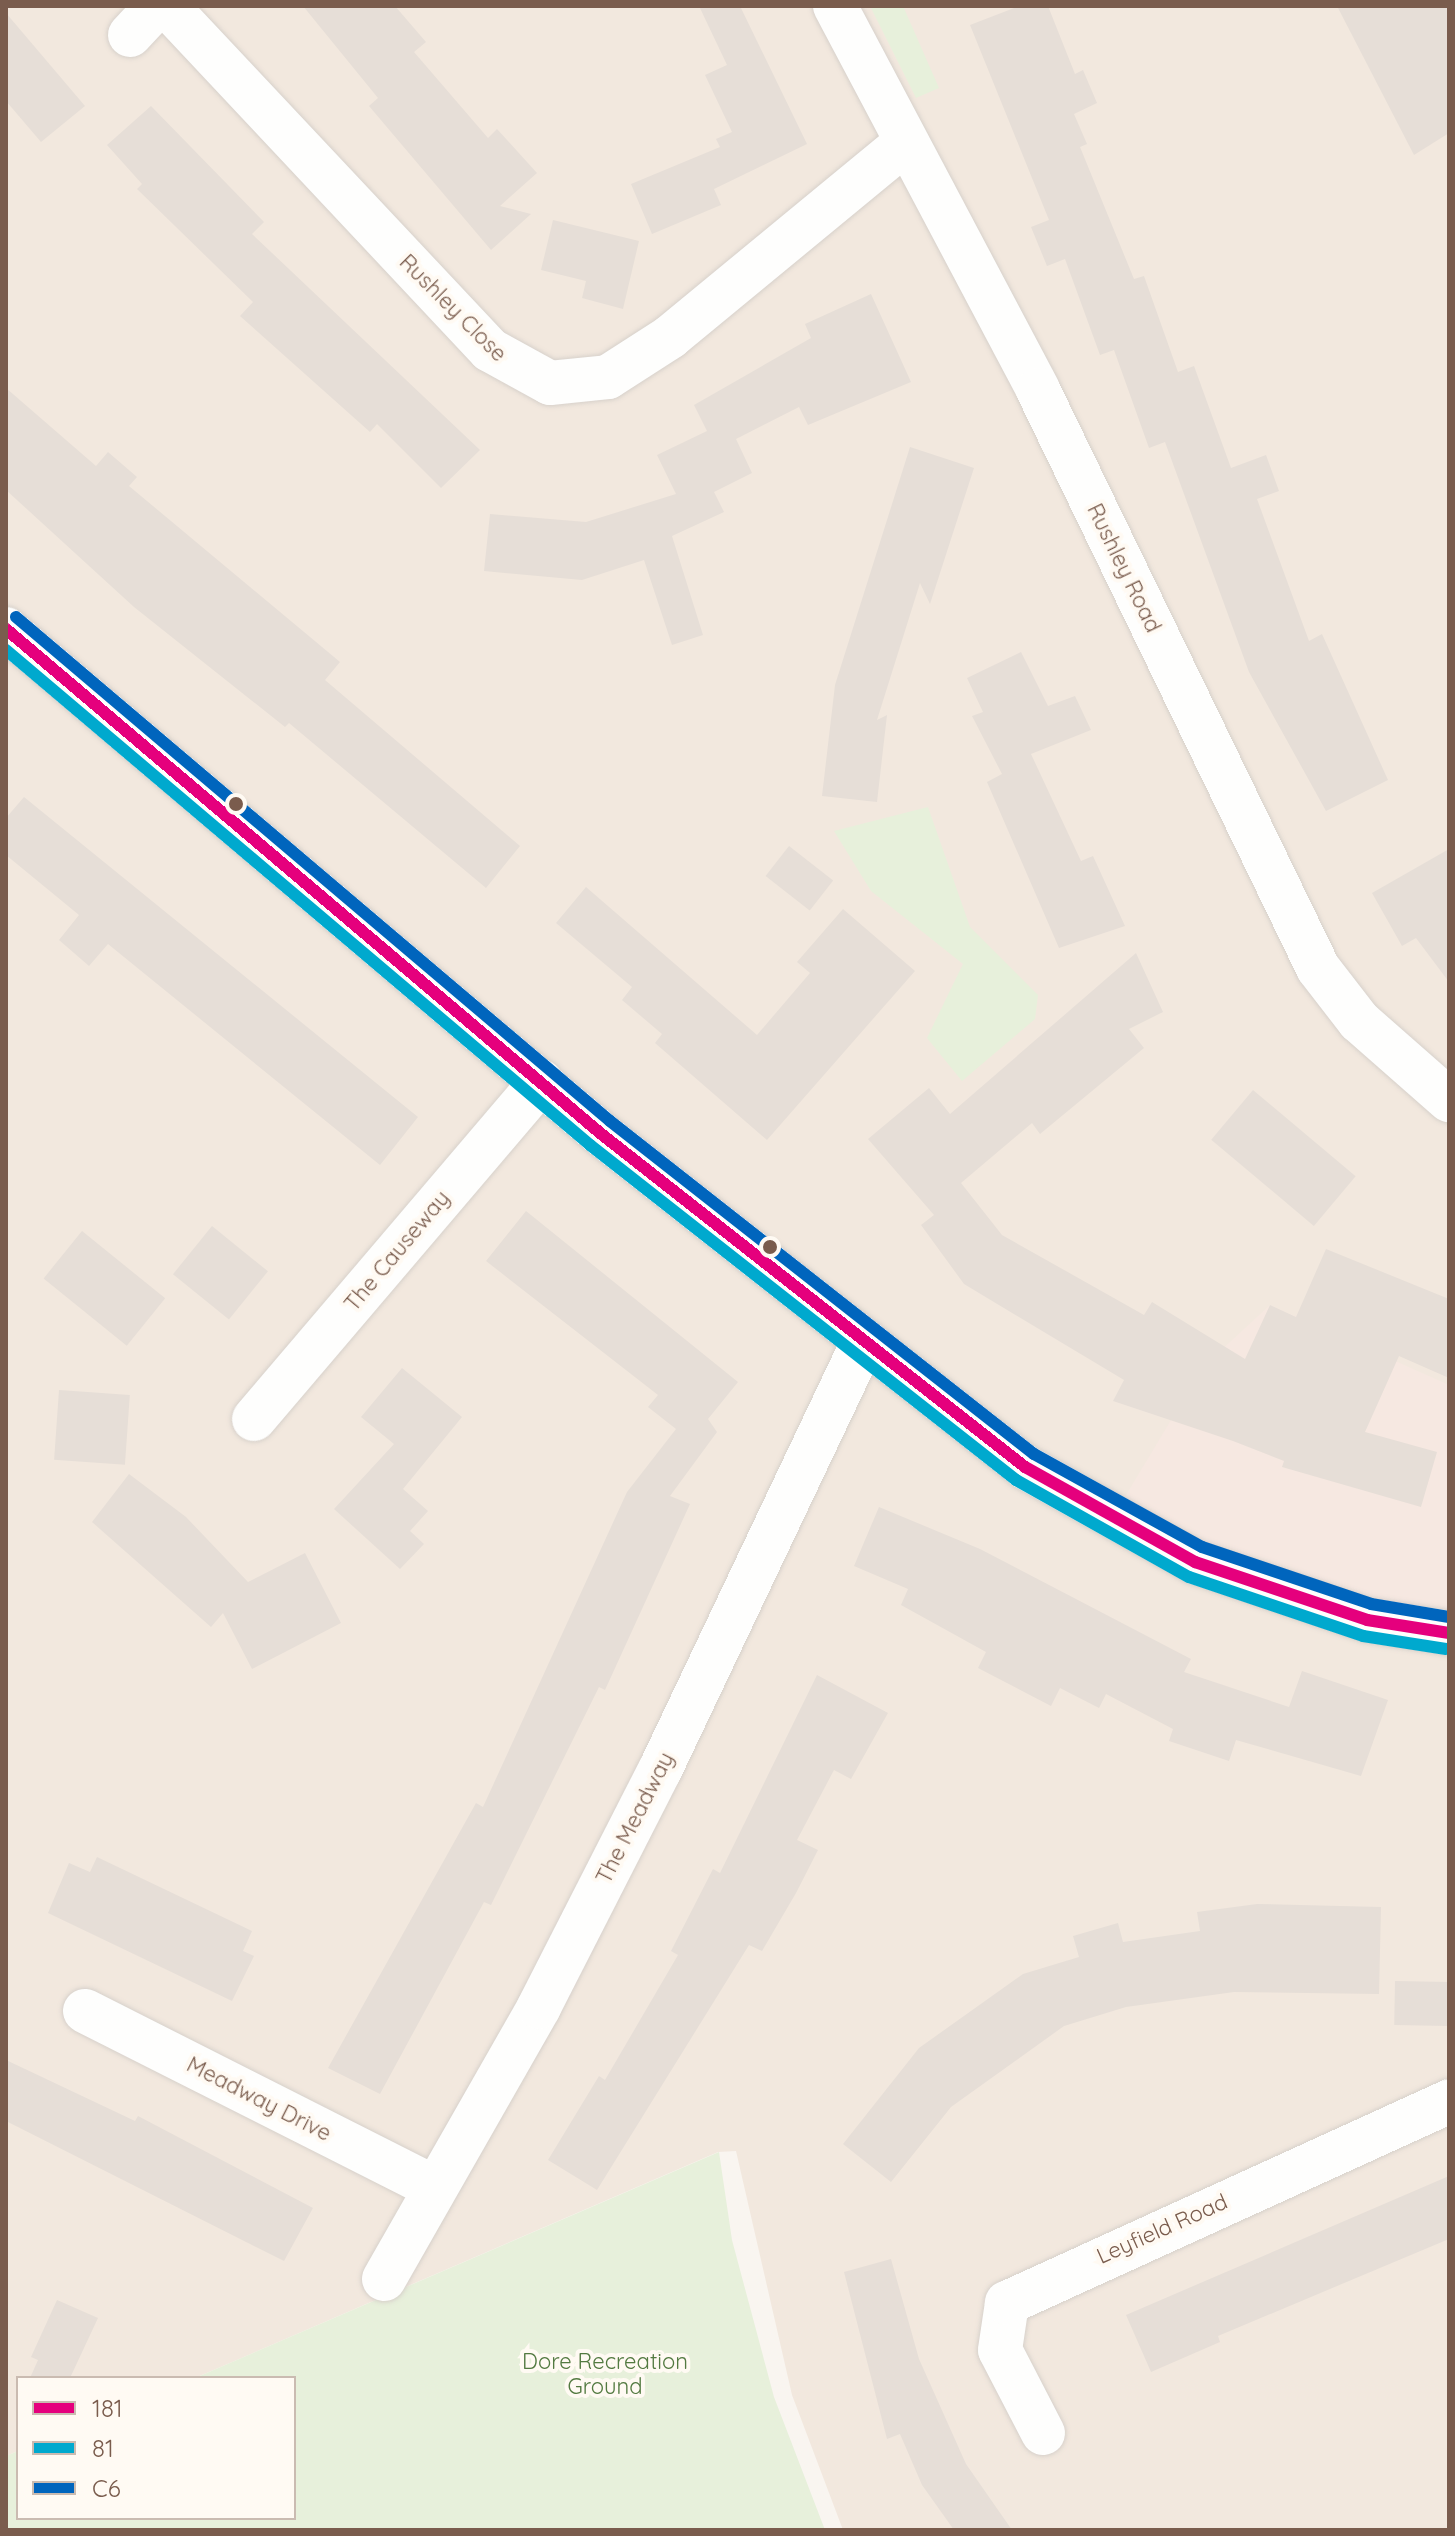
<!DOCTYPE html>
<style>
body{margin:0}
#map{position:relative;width:1455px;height:2536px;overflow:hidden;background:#f9f5f0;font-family:Quicksand,sans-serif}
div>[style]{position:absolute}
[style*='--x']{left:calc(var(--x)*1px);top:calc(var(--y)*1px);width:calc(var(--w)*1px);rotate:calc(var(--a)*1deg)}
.residential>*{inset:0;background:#f2e8de}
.commercial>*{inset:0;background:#f6e8e1}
.green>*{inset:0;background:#e7f0db}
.building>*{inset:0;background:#e6ded7;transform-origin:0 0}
.roads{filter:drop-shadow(0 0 2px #d7d1cb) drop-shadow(0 0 2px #d7d1cb)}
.minor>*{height:44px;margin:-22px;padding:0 22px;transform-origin:22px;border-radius:22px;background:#fefefd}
.bus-1>*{height:12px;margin:-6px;padding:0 6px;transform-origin:6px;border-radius:6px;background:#e5007d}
.bus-2>*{height:12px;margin:-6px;padding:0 6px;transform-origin:6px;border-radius:6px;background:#00a9ce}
.bus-3>*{height:12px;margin:-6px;padding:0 6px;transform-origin:6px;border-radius:6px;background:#0065bd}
.dots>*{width:22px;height:22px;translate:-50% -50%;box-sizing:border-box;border:4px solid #fffaf3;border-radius:50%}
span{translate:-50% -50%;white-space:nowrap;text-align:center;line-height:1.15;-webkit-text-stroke:8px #fffaf3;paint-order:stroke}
.street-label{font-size:22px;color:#7a5c4d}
.park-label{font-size:22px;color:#537a41}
.frame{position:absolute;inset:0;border:8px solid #7a5c4d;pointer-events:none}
.legend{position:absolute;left:16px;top:2376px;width:280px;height:144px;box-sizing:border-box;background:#fffaf3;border:2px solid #cabbb1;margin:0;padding:10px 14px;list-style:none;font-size:24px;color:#7a5c4d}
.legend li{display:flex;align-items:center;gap:16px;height:40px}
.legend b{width:40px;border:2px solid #cabbb1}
</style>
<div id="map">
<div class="residential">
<div style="clip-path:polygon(6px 6px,1449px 6px,1449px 2530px,843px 2530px,792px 2395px,736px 2151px,718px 2152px,195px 2378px,18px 2378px,18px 2451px,6px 2456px)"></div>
</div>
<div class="commercial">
<div style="clip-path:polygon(1270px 1305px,1449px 1385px,1449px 1633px,1111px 1520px,1203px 1367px)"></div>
</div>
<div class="green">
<div style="clip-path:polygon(870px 6px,903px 6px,939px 88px,916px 98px)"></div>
<div style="clip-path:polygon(928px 807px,970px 927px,1038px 995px,1035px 1019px,962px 1081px,927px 1038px,963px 964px,871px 891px,834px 831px)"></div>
<div style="clip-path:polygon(719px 2152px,732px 2240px,774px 2397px,825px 2530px,6px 2530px,6px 2456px,18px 2451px,18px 2518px,294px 2518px,294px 2378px,195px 2378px)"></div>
</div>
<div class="building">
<div style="clip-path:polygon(303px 6px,395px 6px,426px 42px,414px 52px,488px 138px,497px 129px,537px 173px,500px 206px,531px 214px,491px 250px,369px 106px,378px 98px)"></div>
<div style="clip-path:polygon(699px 6px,740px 6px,807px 144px,714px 189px,721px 205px,652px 234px,631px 184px,720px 147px,716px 139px,732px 132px,705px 75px,727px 65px)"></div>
<div style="clip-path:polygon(1019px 6px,1048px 6px,1075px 74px,1083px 70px,1097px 103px,1074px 114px,1087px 144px,1080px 147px,1134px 279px,1144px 276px,1178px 372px,1194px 366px,1231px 468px,1266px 455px,1279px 491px,1257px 499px,1309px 641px,1322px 634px,1388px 780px,1326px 811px,1249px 672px,1165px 442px,1149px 448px,1114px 350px,1100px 355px,1065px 259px,1047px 266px,1031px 227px,1049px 220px,970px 25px)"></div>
<div style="clip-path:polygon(1337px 6px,1449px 6px,1449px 133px,1414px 155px)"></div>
<div style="clip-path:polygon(6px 13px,85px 106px,41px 142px,6px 101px)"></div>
<div style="clip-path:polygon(151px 106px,264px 222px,252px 234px,480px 450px,441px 488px,377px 424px,370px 432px,240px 316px,253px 302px,137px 189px,142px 184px,107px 145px)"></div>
<div style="clip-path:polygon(553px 220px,639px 241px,623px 309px,582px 298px,586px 281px,541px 270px)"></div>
<div style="clip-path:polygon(871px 294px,911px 382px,808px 425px,799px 407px,736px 439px,752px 473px,714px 492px,724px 512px,672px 536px,703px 635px,672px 645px,644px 560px,582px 580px,484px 571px,490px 514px,586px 522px,676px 494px,657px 455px,707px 431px,694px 405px,811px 338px,805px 324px)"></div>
<div style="clip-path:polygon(6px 388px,96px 466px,108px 452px,137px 477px,129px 486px,340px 662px,325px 680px,520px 846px,486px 888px,289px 723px,285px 727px,134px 607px,6px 490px)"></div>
<div style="clip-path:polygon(910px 447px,974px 468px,930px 604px,920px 583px,877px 720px,887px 715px,877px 802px,822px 796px,835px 685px)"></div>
<div style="clip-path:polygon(1021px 652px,1048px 706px,1075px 696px,1091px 730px,1031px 754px,1081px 861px,1093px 856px,1125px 926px,1059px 948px,987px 782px,1002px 774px,972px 716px,983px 712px,967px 678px)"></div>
<div style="clip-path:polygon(24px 797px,418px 1117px,380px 1165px,108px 944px,89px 966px,59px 940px,79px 915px,6px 855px,6px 818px)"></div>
<div style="left:789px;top:846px;width:56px;height:38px;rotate:38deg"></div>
<div style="clip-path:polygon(1449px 849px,1449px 982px,1416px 938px,1402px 946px,1372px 893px)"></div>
<div style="clip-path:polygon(586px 887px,757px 1035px,810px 973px,797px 962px,843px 909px,915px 971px,767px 1140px,655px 1043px,662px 1034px,622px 1000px,632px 987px,556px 923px)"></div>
<div style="clip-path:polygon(1136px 953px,1163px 1012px,1129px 1029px,1144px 1048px,1040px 1134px,1032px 1123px,961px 1183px,1002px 1235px,1144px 1315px,1152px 1302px,1245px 1359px,1270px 1305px,1296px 1317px,1326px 1249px,1449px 1299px,1449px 1378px,1399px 1356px,1365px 1432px,1437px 1452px,1421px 1507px,1282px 1467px,1284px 1461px,1233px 1441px,1113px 1401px,1124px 1380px,964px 1284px,921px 1225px,934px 1215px,868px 1139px,929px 1088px,950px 1114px)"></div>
<div style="left:1253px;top:1090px;width:134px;height:65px;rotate:40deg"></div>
<div style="clip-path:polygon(526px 1211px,738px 1382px,708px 1419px,717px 1432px,670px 1496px,690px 1504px,605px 1690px,599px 1687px,491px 1905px,484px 1902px,380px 2094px,328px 2068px,476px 1803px,483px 1807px,627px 1492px,676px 1429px,648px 1407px,658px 1395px,486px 1261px)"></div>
<div style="left:212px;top:1226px;width:72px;height:62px;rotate:39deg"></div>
<div style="left:82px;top:1231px;width:107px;height:61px;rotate:39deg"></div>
<div style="clip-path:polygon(402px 1368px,462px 1417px,403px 1489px,428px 1511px,410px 1531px,424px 1544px,400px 1569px,334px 1509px,394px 1444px,361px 1417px)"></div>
<div style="left:59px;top:1390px;width:71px;height:70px;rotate:4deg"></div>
<div style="clip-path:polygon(129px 1474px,186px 1517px,248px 1582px,305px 1553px,341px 1623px,252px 1669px,223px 1613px,211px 1627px,92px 1522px)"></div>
<div style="clip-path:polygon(879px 1507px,980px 1549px,1191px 1659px,1184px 1672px,1289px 1707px,1302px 1671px,1388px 1700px,1361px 1776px,1236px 1740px,1229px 1761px,1169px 1741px,1173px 1729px,1106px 1694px,1099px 1708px,1060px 1688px,1051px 1706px,978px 1668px,986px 1652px,901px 1605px,908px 1589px,854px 1566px)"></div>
<div style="clip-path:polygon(817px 1675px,888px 1713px,851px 1779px,834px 1770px,797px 1840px,818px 1850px,796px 1893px,762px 1951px,749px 1945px,597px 2190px,548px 2160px,599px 2076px,605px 2080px,678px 1955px,671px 1951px,713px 1869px,720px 1873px)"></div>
<div style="clip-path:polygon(97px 1857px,252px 1931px,243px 1951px,254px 1956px,232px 2001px,48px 1913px,69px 1863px,90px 1872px)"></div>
<div style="clip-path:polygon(1257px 1904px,1381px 1907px,1379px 1994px,1234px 1992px,1126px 2007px,1064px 2026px,951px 2107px,891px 2182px,843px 2144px,919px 2048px,1023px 1974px,1079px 1957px,1073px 1936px,1118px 1923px,1123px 1942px,1200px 1931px,1197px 1912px)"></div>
<div style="left:1395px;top:1981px;width:54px;height:44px;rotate:1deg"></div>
<div style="clip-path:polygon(6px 2060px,135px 2121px,138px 2116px,313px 2208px,284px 2261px,6px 2121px)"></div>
<div style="clip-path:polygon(1449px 2176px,1449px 2239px,1218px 2336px,1220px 2342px,1151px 2372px,1126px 2315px)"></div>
<div style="clip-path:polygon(891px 2259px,919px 2359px,966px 2464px,1012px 2530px,954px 2530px,922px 2485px,900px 2434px,887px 2439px,844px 2272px)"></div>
<div style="clip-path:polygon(57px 2300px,98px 2318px,70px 2378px,30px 2378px,38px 2360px,31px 2357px)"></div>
</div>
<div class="roads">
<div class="minor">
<div style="--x:167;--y:6;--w:472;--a:46.8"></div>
<div style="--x:490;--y:350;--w:68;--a:28.8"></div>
<div style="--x:550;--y:383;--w:58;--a:-5.9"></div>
<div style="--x:608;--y:377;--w:74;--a:-32.8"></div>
<div style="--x:670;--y:337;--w:303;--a:-39.5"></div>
<div style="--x:835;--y:6;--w:434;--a:62.1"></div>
<div style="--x:1038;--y:390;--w:642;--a:64.15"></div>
<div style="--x:1318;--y:968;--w:67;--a:52.3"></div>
<div style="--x:1359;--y:1021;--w:120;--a:41.3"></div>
<div style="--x:130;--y:35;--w:40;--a:-47"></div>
<div style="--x:6;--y:629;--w:779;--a:40.31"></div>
<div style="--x:600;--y:1133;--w:541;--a:38.16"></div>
<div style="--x:1025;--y:1467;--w:195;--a:29.2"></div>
<div style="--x:1195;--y:1562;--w:182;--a:18.6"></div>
<div style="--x:1367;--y:1620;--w:83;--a:9"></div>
<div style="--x:254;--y:1419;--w:443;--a:-49.6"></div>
<div style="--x:85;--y:2011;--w:390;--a:26.8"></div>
<div style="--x:384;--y:2279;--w:313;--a:-60.3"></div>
<div style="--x:539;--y:2007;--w:266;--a:-63"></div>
<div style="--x:660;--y:1770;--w:471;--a:-64.6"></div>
<div style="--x:1043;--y:2433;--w:93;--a:-117.4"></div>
<div style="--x:1000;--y:2350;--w:48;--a:-81.5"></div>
<div style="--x:1007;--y:2303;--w:486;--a:-24.5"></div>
</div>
</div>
<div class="bus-1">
<div style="--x:6;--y:629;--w:779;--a:40.31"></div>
<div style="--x:600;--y:1133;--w:541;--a:38.16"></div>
<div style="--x:1025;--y:1467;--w:195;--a:29.2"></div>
<div style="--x:1195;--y:1562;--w:182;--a:18.6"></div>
<div style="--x:1367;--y:1620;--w:83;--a:9"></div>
</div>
<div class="bus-2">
<div style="--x:6;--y:650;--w:766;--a:40.28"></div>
<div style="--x:590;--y:1145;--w:542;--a:38.18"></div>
<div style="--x:1016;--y:1480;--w:198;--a:29.3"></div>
<div style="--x:1189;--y:1577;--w:184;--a:18.7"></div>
<div style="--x:1363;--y:1636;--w:84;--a:8.9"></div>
</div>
<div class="bus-3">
<div style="--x:16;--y:617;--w:779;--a:40.31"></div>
<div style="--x:610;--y:1121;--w:539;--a:38.15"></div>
<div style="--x:1034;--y:1454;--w:192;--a:29"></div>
<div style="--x:1202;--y:1547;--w:178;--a:18.6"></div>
<div style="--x:1371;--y:1604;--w:79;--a:9.5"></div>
</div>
<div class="dots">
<div style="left:236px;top:804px;background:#7a5c4d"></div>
<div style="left:770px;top:1247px;background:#7a5c4d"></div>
</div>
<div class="street-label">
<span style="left:453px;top:308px;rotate:45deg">Rushley Close</span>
<span style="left:1124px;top:568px;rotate:64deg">Rushley Road</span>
<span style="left:397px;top:1251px;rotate:-50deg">The Causeway</span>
<span style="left:635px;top:1818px;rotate:-63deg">The Meadway</span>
<span style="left:259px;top:2099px;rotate:27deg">Meadway Drive</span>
<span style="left:1162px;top:2229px;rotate:-24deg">Leyfield Road</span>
</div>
<div class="park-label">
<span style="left:605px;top:2374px">Dore Recreation<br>Ground</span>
</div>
<div class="frame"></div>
<ul class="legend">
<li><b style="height:10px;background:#e5007d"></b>181</li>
<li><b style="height:10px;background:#00a9ce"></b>81</li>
<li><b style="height:10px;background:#0065bd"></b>C6</li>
</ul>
</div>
